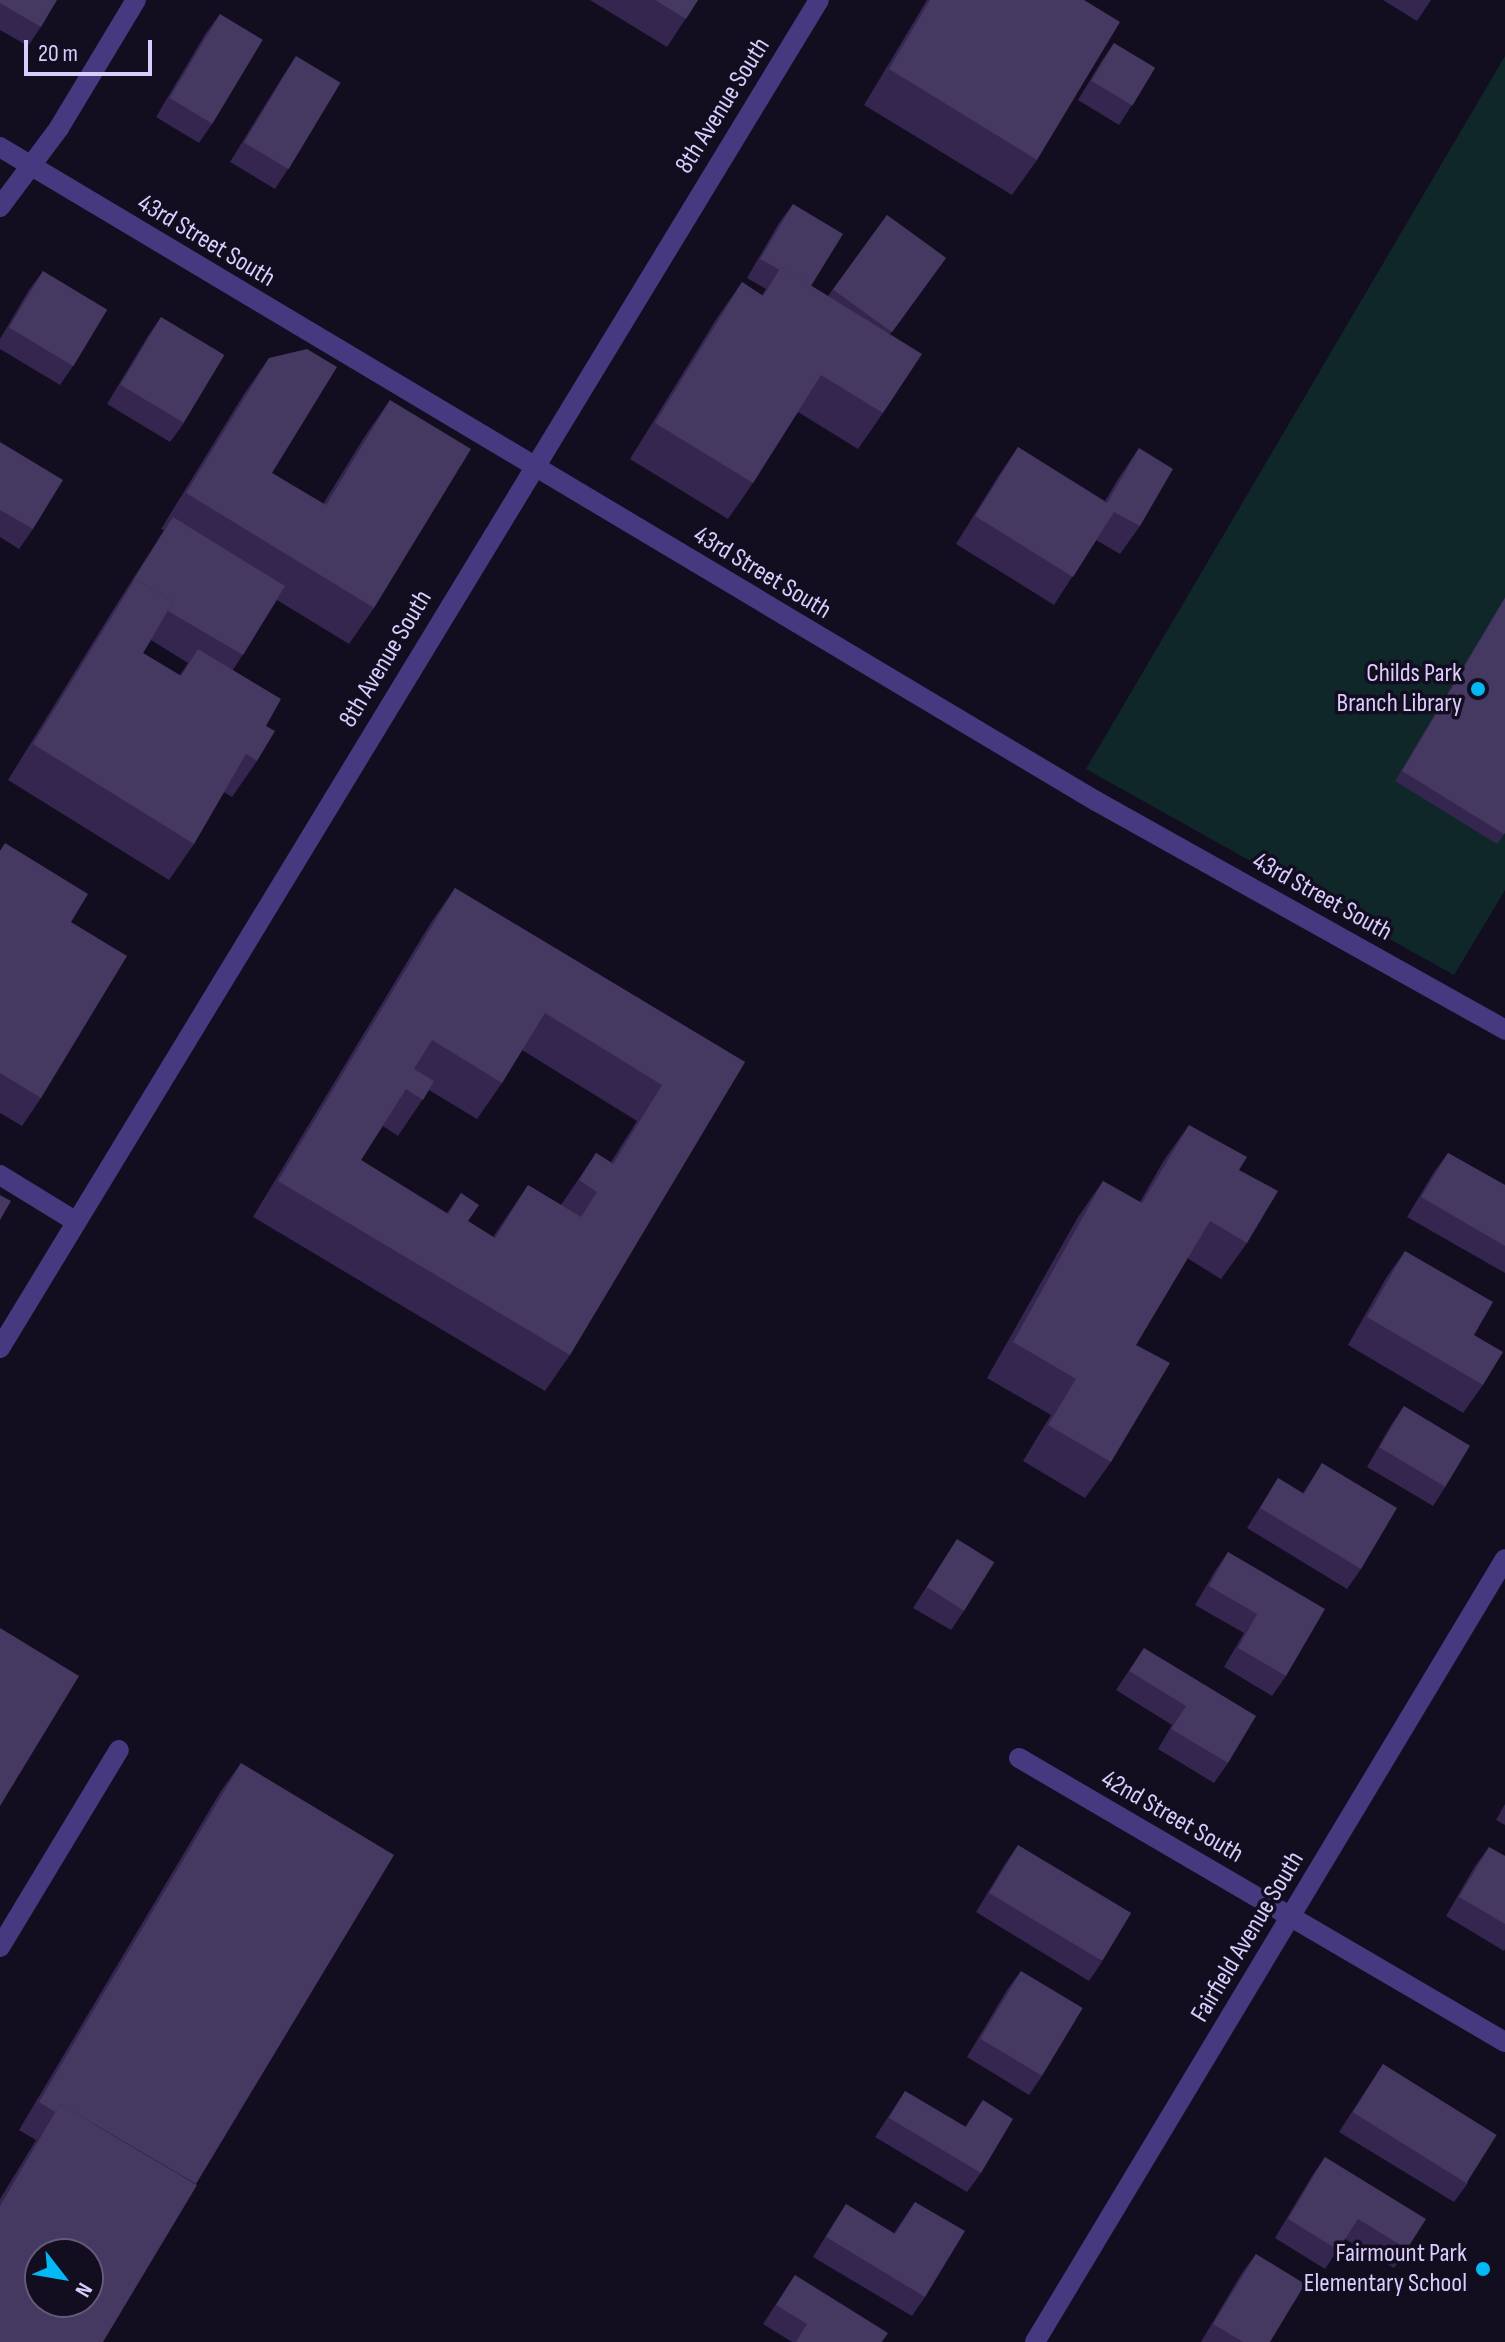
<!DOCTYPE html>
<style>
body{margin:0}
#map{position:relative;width:1505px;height:2342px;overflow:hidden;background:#130d20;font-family:"Sofia Sans Condensed",sans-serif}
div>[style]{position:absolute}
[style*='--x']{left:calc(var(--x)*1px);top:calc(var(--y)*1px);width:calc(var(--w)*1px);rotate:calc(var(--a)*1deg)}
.green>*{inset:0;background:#10272a}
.minor>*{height:20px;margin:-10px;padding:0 10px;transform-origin:10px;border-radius:10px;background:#46397f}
.wall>*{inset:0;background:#34264e}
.building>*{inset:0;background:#453861;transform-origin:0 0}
.dots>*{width:22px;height:22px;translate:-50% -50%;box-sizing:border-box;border:4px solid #130d20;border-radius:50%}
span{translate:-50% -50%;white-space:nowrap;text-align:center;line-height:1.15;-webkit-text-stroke:7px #130d20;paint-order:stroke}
.street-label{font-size:26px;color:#dacdfe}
.poi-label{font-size:26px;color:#dacdfe}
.right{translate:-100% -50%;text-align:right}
.north{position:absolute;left:24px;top:2238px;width:80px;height:80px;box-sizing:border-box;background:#130d20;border:2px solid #635a79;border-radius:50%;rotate:121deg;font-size:22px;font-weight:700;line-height:32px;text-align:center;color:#dacdfe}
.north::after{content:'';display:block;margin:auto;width:28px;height:36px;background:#03b9f5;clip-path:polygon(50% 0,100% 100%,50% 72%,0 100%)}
.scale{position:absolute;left:24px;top:40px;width:128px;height:36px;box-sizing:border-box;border:4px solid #dacdfe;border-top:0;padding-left:10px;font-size:24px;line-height:28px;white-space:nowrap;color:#dacdfe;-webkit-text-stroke:6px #130d20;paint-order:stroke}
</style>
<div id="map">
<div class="green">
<div style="clip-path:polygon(1505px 56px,1505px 890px,1454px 975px,1086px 769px)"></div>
</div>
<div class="minor">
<div style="--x:0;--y:147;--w:1276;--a:30.83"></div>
<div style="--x:1096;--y:801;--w:469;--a:29.2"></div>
<div style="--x:0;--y:207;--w:99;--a:-53.2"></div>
<div style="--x:59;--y:128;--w:149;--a:-59"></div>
<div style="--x:0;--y:1175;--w:88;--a:31.5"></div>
<div style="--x:0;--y:1348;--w:1577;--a:-58.72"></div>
<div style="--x:1019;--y:1758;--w:563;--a:30.3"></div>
<div style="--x:0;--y:1947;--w:230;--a:-58.9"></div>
<div style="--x:1035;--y:2342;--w:913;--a:-59.03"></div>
</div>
<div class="wall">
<div style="clip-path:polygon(0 0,41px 27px,28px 46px,0 30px)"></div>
<div style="clip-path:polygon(590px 0,698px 0,667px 47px)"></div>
<div style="clip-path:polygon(927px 0,1084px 0,1037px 160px,1012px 195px,864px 105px)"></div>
<div style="clip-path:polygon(1383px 0,1431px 0,1417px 21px)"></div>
<div style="clip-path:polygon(220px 14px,212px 124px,199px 143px,156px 117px,206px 33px)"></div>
<div style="clip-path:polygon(1114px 43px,1132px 105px,1119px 125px,1078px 100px,1101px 62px)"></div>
<div style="clip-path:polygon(296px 56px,288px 169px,275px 189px,230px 162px,283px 76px)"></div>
<div style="clip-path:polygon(793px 204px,811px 286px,828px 296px,887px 215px,946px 258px,890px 334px,883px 413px,858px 449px,798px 412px,753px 483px,728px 519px,630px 459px,717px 318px,742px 282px,762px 295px,766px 289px,747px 278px,779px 223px)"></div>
<div style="clip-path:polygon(43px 271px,73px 366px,60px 385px,0 349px,0 339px,29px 290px)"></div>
<div style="clip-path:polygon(161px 317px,184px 423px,170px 442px,107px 404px,148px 336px)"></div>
<div style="clip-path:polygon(evenodd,269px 358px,272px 473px,323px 504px,365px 436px,390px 400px,374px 608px,349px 644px,277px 600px,233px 670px,266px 726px,257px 761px,232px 797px,224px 792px,194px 844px,169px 880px,8px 780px,110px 615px,164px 530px,161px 529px,244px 394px,269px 358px,151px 640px,188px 663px,180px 675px,143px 653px,151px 640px)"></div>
<div style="clip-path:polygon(0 442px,33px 529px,19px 549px,0 537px)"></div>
<div style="clip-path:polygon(1018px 447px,1105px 501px,1120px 476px,1139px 448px,1140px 526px,1120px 554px,1096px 540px,1054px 605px,956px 544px,999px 475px)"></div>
<div style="clip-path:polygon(1505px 597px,1505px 833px,1497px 844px,1395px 781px)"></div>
<div style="clip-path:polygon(0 850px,71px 922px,41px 1098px,22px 1126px,0 1113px)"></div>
<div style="clip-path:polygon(evenodd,455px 888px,745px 1062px,570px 1355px,545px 1391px,253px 1217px,430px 924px,455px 888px,522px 1050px,637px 1121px,611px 1162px,596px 1153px,561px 1205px,528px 1185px,493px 1237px,468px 1221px,461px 1193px,447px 1213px,361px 1160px,383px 1126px,398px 1136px,429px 1090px,477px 1119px,502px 1083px,522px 1050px)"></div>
<div style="clip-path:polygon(1189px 1125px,1239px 1170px,1247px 1243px,1221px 1279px,1187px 1258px,1136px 1345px,1111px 1462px,1085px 1498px,1023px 1461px,1051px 1415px,987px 1378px,1078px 1217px,1103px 1181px,1140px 1202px,1164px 1160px)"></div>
<div style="clip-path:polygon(1448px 1153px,1505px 1185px,1505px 1273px,1407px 1217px,1434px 1172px)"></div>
<div style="clip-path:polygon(1405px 1251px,1474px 1335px,1483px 1385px,1463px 1413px,1348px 1345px,1386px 1278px)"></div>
<div style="clip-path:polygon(1404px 1406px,1446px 1486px,1433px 1506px,1367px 1467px,1391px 1425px)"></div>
<div style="clip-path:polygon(1322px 1463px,1361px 1569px,1347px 1589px,1247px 1528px,1278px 1478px,1303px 1493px)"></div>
<div style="clip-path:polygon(957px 1539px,964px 1611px,951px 1630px,913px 1608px)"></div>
<div style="clip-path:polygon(1228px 1552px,1286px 1676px,1272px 1696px,1224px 1667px,1244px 1633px,1195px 1605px,1215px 1571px)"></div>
<div style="clip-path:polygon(1144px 1648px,1228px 1763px,1214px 1783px,1158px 1749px,1172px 1725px,1116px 1690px)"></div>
<div style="clip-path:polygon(241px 1763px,0 2342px,0 2199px,36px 2140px,19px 2130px,221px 1791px)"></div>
<div style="clip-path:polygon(1505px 1804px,1505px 1825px,1496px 1820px)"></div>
<div style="clip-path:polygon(1018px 1845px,1102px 1962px,1089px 1981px,976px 1912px,1005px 1864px)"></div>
<div style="clip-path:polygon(1489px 1847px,1505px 1856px,1505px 1949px,1504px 1951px,1446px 1916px,1475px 1866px)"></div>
<div style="clip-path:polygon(1021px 1971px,1042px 2076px,1029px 2095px,967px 2057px,1007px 1990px)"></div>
<div style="clip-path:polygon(1383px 2064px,1468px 2183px,1454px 2202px,1339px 2132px)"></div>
<div style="clip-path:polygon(905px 2091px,965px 2127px,983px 2100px,981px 2173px,967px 2192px,875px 2137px)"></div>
<div style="clip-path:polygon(1325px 2157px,1407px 2249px,1394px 2268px,1345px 2239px,1325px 2269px,1275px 2238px,1312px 2176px)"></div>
<div style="clip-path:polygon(915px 2202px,925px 2297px,912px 2316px,813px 2257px,833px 2224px,846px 2204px,894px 2233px)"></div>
<div style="clip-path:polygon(1256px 2254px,1270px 2342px,1201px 2342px,1242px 2273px)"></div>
<div style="clip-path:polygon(795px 2275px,882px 2342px,792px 2342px,763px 2324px)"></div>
</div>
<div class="building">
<div style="clip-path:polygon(0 0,57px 0,41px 27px,0 3px)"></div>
<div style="clip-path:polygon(655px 0,698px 0,686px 19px)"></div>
<div style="clip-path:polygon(930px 0,1084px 0,1120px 22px,1037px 160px,889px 69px)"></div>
<div style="left:220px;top:14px;width:50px;height:98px;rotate:31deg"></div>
<div style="left:1114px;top:43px;width:48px;height:44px;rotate:31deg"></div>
<div style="left:296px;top:56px;width:52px;height:101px;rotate:31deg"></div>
<div style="clip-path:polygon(793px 204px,843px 234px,811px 286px,781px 267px,780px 270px,760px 259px)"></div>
<div style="left:887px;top:215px;width:73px;height:92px;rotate:36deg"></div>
<div style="clip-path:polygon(781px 267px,922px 354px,883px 413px,821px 375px,753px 483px,655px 423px,742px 282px,763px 296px)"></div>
<div style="left:43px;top:271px;width:75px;height:66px;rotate:31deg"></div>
<div style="left:161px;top:317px;width:74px;height:79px;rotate:31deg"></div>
<div style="clip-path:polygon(307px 349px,337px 367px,272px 473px,326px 505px,390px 400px,471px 449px,374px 608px,186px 493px,269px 358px)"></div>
<div style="clip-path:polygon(0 442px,63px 480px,33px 529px,0 510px)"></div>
<div style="clip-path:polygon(1018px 447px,1107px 503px,1139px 448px,1173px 469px,1140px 526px,1114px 512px,1073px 577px,975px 516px)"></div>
<div style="clip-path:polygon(173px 517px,285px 586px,243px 655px,168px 611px,173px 602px,135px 579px,129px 587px)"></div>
<div style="clip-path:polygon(135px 579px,173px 602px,143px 653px,181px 676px,198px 649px,281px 699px,266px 726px,275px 731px,257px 761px,246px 754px,194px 844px,33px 744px)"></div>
<div style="clip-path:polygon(1505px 598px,1505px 833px,1504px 834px,1402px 771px)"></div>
<div style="clip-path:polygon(5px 843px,88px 894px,71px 922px,127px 956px,41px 1098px,0 1073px,0 851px)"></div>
<div style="clip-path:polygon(evenodd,455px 888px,745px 1062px,570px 1355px,278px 1181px,455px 888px,545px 1013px,662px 1085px,613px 1164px,596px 1153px,579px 1180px,597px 1192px,581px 1217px,528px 1185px,495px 1238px,468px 1221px,479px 1205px,461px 1193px,448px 1214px,361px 1160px,406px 1089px,423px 1100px,434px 1081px,414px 1069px,432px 1040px,502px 1083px,545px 1013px)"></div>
<div style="clip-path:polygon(1189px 1125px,1247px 1157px,1239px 1170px,1278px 1191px,1247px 1243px,1210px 1221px,1136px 1345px,1170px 1363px,1111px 1462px,1048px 1425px,1076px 1379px,1013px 1342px,1103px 1181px,1142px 1203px)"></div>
<div style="clip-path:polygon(1448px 1153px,1505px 1185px,1505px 1246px,1421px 1197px)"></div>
<div style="clip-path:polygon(0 1195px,11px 1201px,0 1220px)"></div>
<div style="clip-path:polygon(1405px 1251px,1493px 1302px,1474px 1335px,1503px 1352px,1483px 1385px,1367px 1317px)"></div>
<div style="left:1404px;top:1406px;width:77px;height:48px;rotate:31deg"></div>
<div style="clip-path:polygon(1322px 1463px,1397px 1508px,1361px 1569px,1260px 1508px,1278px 1478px,1304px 1494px)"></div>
<div style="left:957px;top:1539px;width:44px;height:57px;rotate:32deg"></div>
<div style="clip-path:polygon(1228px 1552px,1325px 1609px,1286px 1676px,1238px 1648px,1257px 1614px,1209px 1586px)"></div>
<div style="clip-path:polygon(0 1628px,79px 1676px,0 1806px)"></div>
<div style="clip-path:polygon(1144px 1648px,1256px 1716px,1228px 1763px,1171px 1729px,1186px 1706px,1129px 1671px)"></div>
<div style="clip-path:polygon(241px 1763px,394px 1855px,196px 2184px,60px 2104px,55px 2112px,39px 2102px)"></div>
<div style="left:1018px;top:1845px;width:132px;height:56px;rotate:31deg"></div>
<div style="clip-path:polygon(1489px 1847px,1505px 1856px,1505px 1924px,1459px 1897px)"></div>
<div style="left:1021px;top:1971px;width:72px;height:79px;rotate:31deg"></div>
<div style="left:1383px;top:2064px;width:134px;height:57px;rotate:32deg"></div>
<div style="clip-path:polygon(905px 2091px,966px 2127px,983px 2100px,1013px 2119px,981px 2173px,889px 2118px)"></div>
<div style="clip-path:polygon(evenodd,60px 2104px,197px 2185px,103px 2342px,0 2342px,0 2206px,60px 2104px,40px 2254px,88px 2254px,88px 2302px,40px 2302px,40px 2254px)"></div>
<div style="clip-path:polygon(1325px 2157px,1426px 2219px,1407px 2249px,1358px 2219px,1338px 2250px,1288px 2219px)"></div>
<div style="clip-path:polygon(915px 2202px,965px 2231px,925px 2297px,826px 2237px,846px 2204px,895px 2234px)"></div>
<div style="clip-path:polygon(1256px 2254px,1305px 2284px,1270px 2342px,1243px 2342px,1213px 2324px)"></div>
<div style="clip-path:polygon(795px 2275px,888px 2333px,882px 2342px,796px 2342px,807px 2324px,776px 2305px)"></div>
</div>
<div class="dots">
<div style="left:1478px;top:689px;background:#03b9f5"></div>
<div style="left:1483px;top:2269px;background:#03b9f5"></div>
</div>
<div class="street-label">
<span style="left:723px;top:106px;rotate:-58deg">8th Avenue South</span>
<span style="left:206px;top:241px;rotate:31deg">43rd Street South</span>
<span style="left:762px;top:573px;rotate:31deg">43rd Street South</span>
<span style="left:386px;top:659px;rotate:-59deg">8th Avenue South</span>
<span style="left:1322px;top:897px;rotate:29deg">43rd Street South</span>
<span style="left:1172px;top:1817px;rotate:30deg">42nd Street South</span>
<span style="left:1248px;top:1937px;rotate:-59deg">Fairfield Avenue South</span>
</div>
<div class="poi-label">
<span class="right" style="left:1462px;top:689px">Childs Park<br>Branch Library</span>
<span class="right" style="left:1467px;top:2269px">Fairmount Park<br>Elementary School</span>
</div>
<div class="north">N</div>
<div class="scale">20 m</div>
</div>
